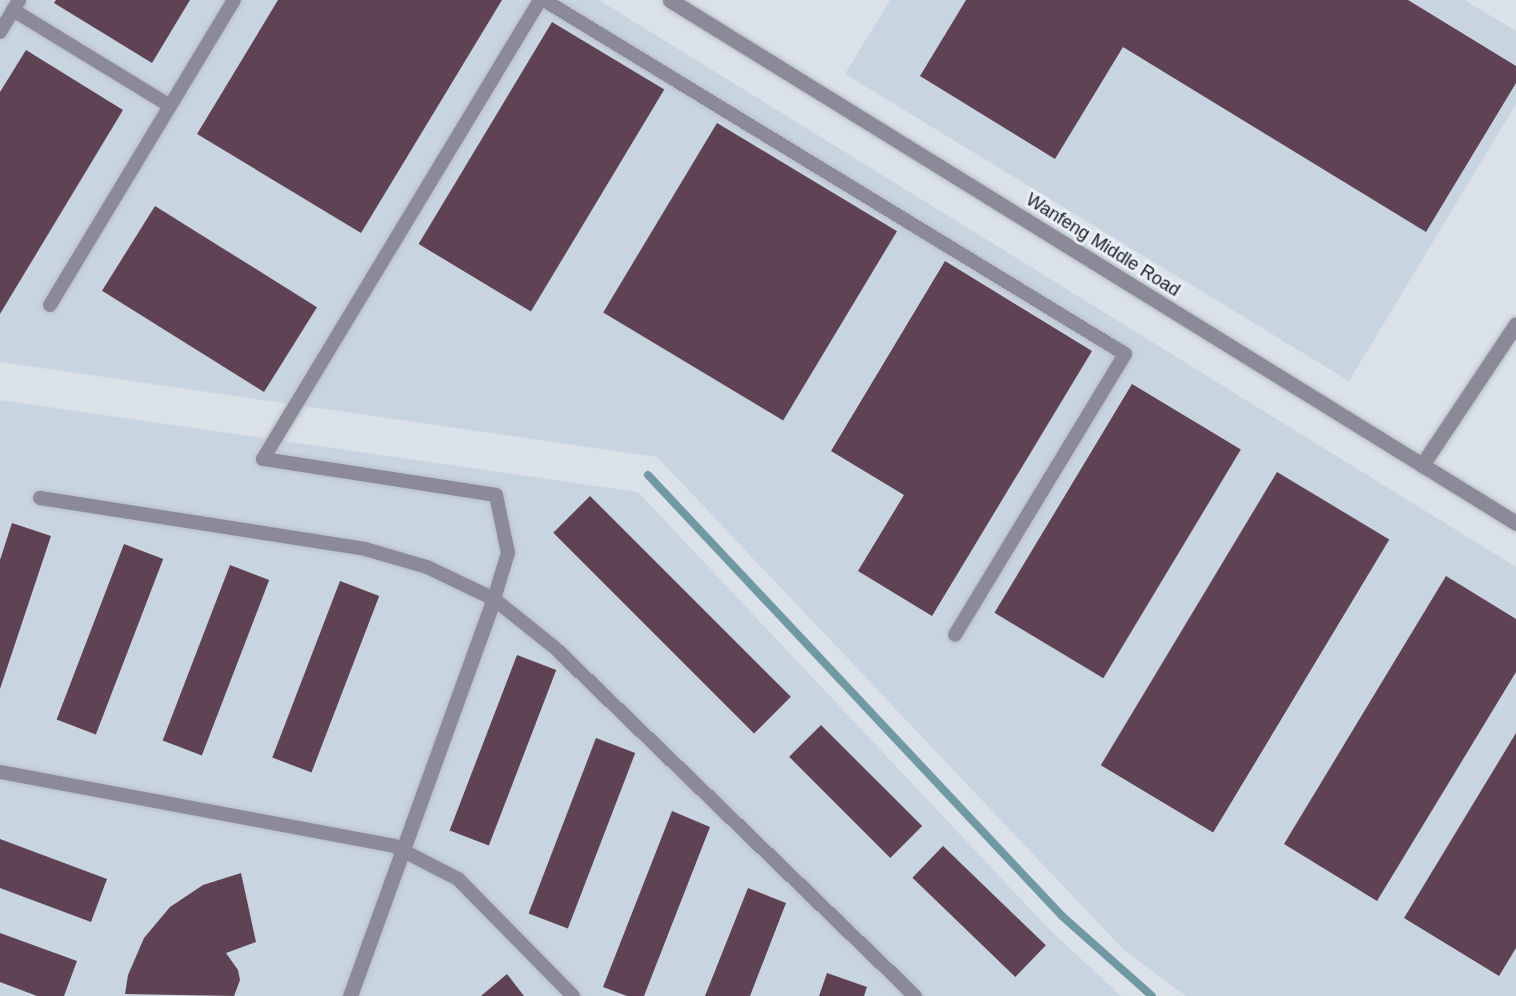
<!DOCTYPE html>
<style>
body{margin:0}
#map{position:relative;width:1516px;height:996px;overflow:hidden;background:#dae1e8;font-family:Helvetica,sans-serif}
div>[style]{position:absolute}
[style*='--x']{left:calc(var(--x)*1px);top:calc(var(--y)*1px);width:calc(var(--w)*1px);rotate:calc(var(--a)*1deg)}
.built>*{inset:0;background:#c9d4e1}
.stream>*{height:8px;margin:-4px;padding:0 4px;transform-origin:4px;border-radius:4px;background:#7199a3}
.building>*{inset:0;background:#5f4354;transform-origin:0 0}
.roads{filter:drop-shadow(0 0 2px #b8bec5) drop-shadow(0 0 2px #b8bec5)}
.service>*{height:14px;margin:-7px;padding:0 7px;transform-origin:7px;border-radius:7px;background:#8c8a98}
.minor>*{height:15px;margin:-7.5px;padding:0 7.5px;transform-origin:7.5px;border-radius:7.5px;background:#8c8a98}
.tertiary>*{height:15px;margin:-7.5px;padding:0 7.5px;transform-origin:7.5px;border-radius:7.5px;background:#8c8a98}
span{translate:-50% -50%;white-space:nowrap;text-align:center;line-height:1.15;-webkit-text-stroke:6px #e7eef5;paint-order:stroke}
.street-label{font-size:18px;color:#1e2023}
</style>
<div id="map">
<div class="built">
<div style="clip-path:polygon(0 0,599px 0,1516px 567px,1516px 996px,1186px 996px,1123px 949px,657px 457px,0 362px)"></div>
<div style="clip-path:polygon(890px 0,1464px 0,1516px 31px,1516px 104px,1349px 381px,845px 74px)"></div>
<div style="clip-path:polygon(0 400px,638px 492px,1049px 929px,1121px 996px,0 996px)"></div>
</div>
<div class="stream">
<div style="--x:648;--y:475;--w:605;--a:46.81"></div>
<div style="--x:1062;--y:916;--w:120;--a:41.6"></div>
</div>
<div class="building">
<div style="clip-path:polygon(56px 0,190px 0,152px 63px,54px 3px)"></div>
<div style="clip-path:polygon(278px 0,502px 0,361px 233px,197px 134px)"></div>
<div style="clip-path:polygon(966px 0,1408px 0,1516px 66px,1516px 83px,1426px 232px,1123px 47px,1055px 159px,920px 76px)"></div>
<div style="left:552px;top:22px;width:131px;height:259px;rotate:31deg"></div>
<div style="clip-path:polygon(26px 50px,123px 110px,0 314px,0 92px)"></div>
<div style="left:717px;top:123px;width:210px;height:221px;rotate:31deg"></div>
<div style="left:155px;top:206px;width:191px;height:100px;rotate:32deg"></div>
<div style="clip-path:polygon(945px 261px,1092px 351px,932px 616px,858px 571px,904px 495px,831px 451px)"></div>
<div style="left:1132px;top:384px;width:127px;height:267px;rotate:31deg"></div>
<div style="left:1277px;top:472px;width:131px;height:342px;rotate:31deg"></div>
<div style="left:590px;top:496px;width:284px;height:52px;rotate:45deg"></div>
<div style="clip-path:polygon(12px 523px,51px 536px,0 689px,0 560px)"></div>
<div style="left:124px;top:544px;width:42px;height:188px;rotate:21deg"></div>
<div style="left:230px;top:565px;width:42px;height:188px;rotate:21deg"></div>
<div style="clip-path:polygon(1446px 576px,1516px 619px,1516px 672px,1377px 901px,1284px 844px)"></div>
<div style="left:340px;top:581px;width:42px;height:189px;rotate:21deg"></div>
<div style="left:517px;top:655px;width:42px;height:188px;rotate:21deg"></div>
<div style="left:821px;top:725px;width:143px;height:45px;rotate:45deg"></div>
<div style="clip-path:polygon(1516px 733px,1516px 948px,1499px 976px,1404px 918px)"></div>
<div style="left:596px;top:738px;width:42px;height:188px;rotate:21deg"></div>
<div style="clip-path:polygon(672px 811px,710px 827px,644px 996px,627px 996px,603px 987px)"></div>
<div style="clip-path:polygon(0 839px,107px 879px,91px 922px,0 888px)"></div>
<div style="left:943px;top:846px;width:143px;height:44px;rotate:44deg"></div>
<div style="clip-path:polygon(241px 873px,256px 942px,226px 953px,238px 970px,240px 980px,234px 996px,125px 994px,128px 975px,144px 938px,170px 907px,203px 885px)"></div>
<div style="clip-path:polygon(748px 888px,786px 903px,750px 996px,705px 996px)"></div>
<div style="clip-path:polygon(0 933px,77px 961px,64px 996px,37px 996px,0 982px)"></div>
<div style="clip-path:polygon(827px 973px,867px 987px,864px 996px,819px 996px)"></div>
<div style="clip-path:polygon(507px 974px,524px 996px,481px 996px)"></div>
</div>
<div class="roads">
<div class="service">
<div style="--x:544;--y:0;--w:680;--a:31.35"></div>
<div style="--x:1125;--y:354;--w:328;--a:121.2"></div>
<div style="--x:13;--y:10;--w:184;--a:31.4"></div>
<div style="--x:0;--y:32;--w:37;--a:-59"></div>
<div style="--x:50;--y:305;--w:356;--a:-58.9"></div>
<div style="--x:40;--y:498;--w:329;--a:8.9"></div>
<div style="--x:365;--y:549;--w:65;--a:16.2"></div>
<div style="--x:427;--y:567;--w:74;--a:25.5"></div>
<div style="--x:494;--y:599;--w:77;--a:38.7"></div>
<div style="--x:554;--y:647;--w:502;--a:44.03"></div>
<div style="--x:494;--y:599;--w:48;--a:-73.1"></div>
<div style="--x:508;--y:553;--w:59;--a:-101.7"></div>
<div style="--x:496;--y:495;--w:236;--a:-171.2"></div>
<div style="--x:263;--y:459;--w:536;--a:-58.89"></div>
<div style="--x:0;--y:772;--w:401;--a:10.6"></div>
<div style="--x:394;--y:846;--w:72;--a:27.3"></div>
<div style="--x:458;--y:879;--w:164;--a:45.5"></div>
</div>
<div class="minor">
<div style="--x:670;--y:0;--w:995;--a:31.72"></div>
<div style="--x:350;--y:996;--w:422;--a:-70.1"></div>
</div>
<div class="tertiary">
<div style="--x:1422;--y:465;--w:169;--a:-56.3"></div>
</div>
</div>
<div class="street-label">
<span style="left:1103px;top:245px;rotate:32deg">Wanfeng Middle Road</span>
</div>
</div>
